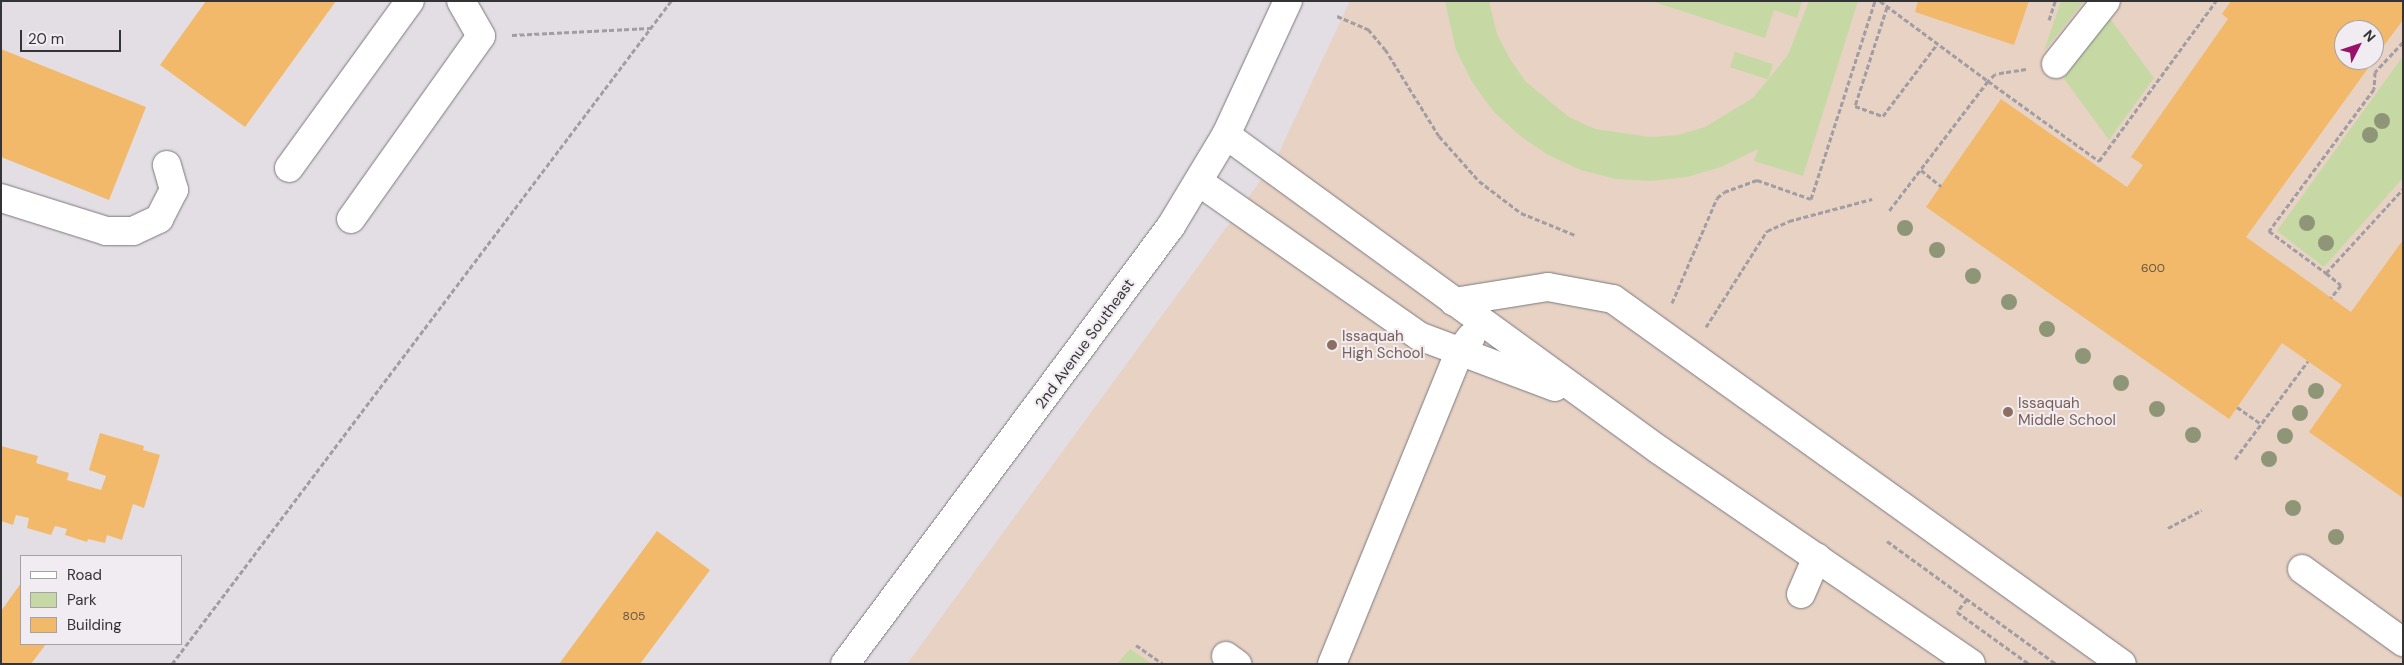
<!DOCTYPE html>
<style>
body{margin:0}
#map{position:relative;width:2404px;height:665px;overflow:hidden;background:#e3dee4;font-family:"DM Sans",sans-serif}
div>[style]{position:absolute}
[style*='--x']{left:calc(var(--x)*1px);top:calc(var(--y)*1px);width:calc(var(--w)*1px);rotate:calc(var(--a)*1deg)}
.education>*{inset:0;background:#e7d2c4}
.green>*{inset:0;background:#c6d9a5;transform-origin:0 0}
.building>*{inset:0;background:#f2b96b}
.path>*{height:3px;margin-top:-1.5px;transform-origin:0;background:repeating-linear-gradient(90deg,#a19da2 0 5px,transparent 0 7.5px)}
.roads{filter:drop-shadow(0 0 1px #7c787d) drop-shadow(0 0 1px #7c787d)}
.minor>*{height:28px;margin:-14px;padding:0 14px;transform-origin:14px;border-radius:14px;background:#fff}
.trees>*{width:16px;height:16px;margin:-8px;border-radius:50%;background:#8f9678}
.dots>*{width:14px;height:14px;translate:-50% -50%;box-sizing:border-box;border:2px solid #f0ecf1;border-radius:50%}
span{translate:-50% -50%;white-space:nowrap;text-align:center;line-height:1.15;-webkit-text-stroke:4px #f0ecf1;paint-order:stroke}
.number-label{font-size:12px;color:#645442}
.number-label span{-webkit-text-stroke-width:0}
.education-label{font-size:15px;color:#785e54}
.left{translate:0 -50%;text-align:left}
.street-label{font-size:15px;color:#343335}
.frame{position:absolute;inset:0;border:2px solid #343335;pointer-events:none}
.legend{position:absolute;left:20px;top:555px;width:162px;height:90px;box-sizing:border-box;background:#f0ecf1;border:1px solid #a5a2a6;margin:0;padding:6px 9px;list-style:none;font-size:15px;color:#343335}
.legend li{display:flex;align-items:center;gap:10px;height:25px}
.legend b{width:25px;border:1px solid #a5a2a6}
.north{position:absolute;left:2334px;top:20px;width:50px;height:50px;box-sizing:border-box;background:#f0ecf1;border:1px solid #a5a2a6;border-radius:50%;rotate:49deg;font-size:14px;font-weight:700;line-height:20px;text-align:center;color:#343335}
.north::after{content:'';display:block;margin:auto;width:18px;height:22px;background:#971268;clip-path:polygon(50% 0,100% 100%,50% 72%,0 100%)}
.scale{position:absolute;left:20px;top:30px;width:101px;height:22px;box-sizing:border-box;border:2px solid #343335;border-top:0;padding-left:6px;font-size:15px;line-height:18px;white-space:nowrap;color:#343335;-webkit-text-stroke:4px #f0ecf1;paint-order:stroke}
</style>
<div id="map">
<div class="education">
<div style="clip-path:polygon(evenodd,1350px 1px,2403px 1px,2403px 664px,907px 664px,1275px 161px,1350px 1px,2344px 30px,2374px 30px,2374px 60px,2344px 60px,2344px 30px)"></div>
</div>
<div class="green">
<div style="clip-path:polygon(1445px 1px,1489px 1px,1497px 34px,1510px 59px,1526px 82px,1569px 117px,1595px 129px,1650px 137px,1678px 135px,1705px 127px,1753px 98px,1788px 55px,1809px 1px,1858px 1px,1803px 176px,1754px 161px,1758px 149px,1721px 167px,1687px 177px,1651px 181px,1616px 179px,1581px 170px,1548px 155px,1519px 135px,1493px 111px,1472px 82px,1456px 50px)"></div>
<div style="clip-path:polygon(1651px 1px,1802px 1px,1797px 18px,1774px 10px,1765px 38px)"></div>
<div style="clip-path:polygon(2061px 1px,2084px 1px,2044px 51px)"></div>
<div style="clip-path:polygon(2109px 17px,2154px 78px,2109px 140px,2062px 76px)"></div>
<div style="left:1735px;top:52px;width:40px;height:16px;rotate:18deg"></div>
<div style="clip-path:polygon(2403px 56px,2403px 178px,2324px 267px,2277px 231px)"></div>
<div style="clip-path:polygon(1130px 649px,1152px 664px,1117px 664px)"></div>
</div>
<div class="building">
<div style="clip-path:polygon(206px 1px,336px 1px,245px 127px,160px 65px)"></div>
<div style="clip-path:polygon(1918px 1px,2029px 1px,2014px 45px,1915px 12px)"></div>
<div style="clip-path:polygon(2231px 1px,2403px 1px,2403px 20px,2374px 59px,2374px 30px,2344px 30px,2344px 60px,2374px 60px,2246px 237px,2351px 312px,2403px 240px,2403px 498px,2309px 432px,2342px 385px,2282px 343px,2229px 419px,1926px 207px,2001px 99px,2127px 187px,2143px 165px,2131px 157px,2228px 19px,2222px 14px)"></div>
<div style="clip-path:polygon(1px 49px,146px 107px,109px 200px,1px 157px)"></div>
<div style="clip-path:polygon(100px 433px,144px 446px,143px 450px,160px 455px,144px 508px,133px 504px,122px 540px,107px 535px,105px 543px,88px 539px,87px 542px,65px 535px,67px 529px,55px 526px,51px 535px,27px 528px,29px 518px,16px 515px,13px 525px,1px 521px,1px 446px,38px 456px,36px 463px,69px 473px,67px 480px,101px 490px,106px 476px,89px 470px)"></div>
<div style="clip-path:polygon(657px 531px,710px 570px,640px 664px,559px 664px)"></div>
<div style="clip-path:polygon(21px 583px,21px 644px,46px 644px,31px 664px,1px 664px,1px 611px)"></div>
</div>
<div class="path">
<div style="--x:1880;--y:1;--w:134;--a:36.5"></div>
<div style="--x:1988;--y:81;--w:163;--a:127.3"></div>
<div style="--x:1887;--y:7;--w:104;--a:107.9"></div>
<div style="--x:1855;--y:106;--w:30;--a:20"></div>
<div style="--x:1883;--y:116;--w:90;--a:-53.1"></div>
<div style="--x:1337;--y:16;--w:34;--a:23"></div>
<div style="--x:1368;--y:29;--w:26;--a:50"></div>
<div style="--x:1385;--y:49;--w:102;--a:58.2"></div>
<div style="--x:1439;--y:136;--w:60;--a:48.4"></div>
<div style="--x:1479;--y:181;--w:53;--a:37.3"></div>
<div style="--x:1521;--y:213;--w:58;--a:22.2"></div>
<div style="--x:2049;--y:20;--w:20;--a:-72"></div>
<div style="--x:512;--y:35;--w:138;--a:-2.9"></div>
<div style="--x:2403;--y:42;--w:41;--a:133"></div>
<div style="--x:2375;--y:72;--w:17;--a:93"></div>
<div style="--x:2374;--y:89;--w:177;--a:126.5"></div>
<div style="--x:2269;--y:231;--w:71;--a:36.4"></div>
<div style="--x:2326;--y:273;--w:114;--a:-47.5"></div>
<div style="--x:2026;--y:69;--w:31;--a:171"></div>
<div style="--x:1995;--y:74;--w:10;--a:135"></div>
<div style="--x:1988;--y:81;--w:137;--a:35.8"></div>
<div style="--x:2099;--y:161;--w:198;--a:-53.8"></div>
<div style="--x:1921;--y:170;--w:26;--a:39"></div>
<div style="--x:2326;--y:273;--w:19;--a:39"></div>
<div style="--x:2341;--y:285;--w:16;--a:128"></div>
<div style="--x:1672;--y:303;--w:114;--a:-66.8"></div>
<div style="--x:1717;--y:198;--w:9;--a:-41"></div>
<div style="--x:1724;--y:192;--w:35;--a:-20"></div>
<div style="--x:1757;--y:180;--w:57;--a:19.4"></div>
<div style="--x:1811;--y:199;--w:208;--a:-72.1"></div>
<div style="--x:1706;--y:327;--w:114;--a:-57.6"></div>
<div style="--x:1767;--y:231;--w:24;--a:-24"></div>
<div style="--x:1789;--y:221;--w:86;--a:-14.8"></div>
<div style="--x:2237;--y:407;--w:29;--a:35"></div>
<div style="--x:2235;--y:459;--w:122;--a:-53.3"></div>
<div style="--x:2168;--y:528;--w:38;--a:-28"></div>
<div style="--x:1887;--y:541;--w:209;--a:36"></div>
<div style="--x:1967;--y:599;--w:16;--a:128"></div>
<div style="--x:1957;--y:612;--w:89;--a:35.8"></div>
<div style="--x:1136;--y:645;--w:33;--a:35"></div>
<div style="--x:172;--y:664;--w:830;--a:-53.03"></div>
</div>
<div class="roads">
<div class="minor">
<div style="--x:2056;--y:64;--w:80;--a:-51.6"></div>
<div style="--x:1226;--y:135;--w:535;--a:36.04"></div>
<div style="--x:1659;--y:450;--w:378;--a:34.4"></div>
<div style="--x:289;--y:168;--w:206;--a:-54.1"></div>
<div style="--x:1199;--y:182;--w:269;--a:35"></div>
<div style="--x:1419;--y:336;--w:145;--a:20.6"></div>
<div style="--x:1;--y:198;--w:110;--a:17.4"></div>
<div style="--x:106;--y:231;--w:27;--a:0"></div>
<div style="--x:133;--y:231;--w:29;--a:-25"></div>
<div style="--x:159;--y:219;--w:33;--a:-63"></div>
<div style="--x:174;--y:190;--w:26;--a:-106"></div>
<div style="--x:351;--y:219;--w:224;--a:-54.6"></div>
<div style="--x:481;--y:36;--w:40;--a:-119.7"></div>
<div style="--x:1454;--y:302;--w:95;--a:-9.1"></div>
<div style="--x:1548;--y:287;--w:66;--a:10.5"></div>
<div style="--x:1613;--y:299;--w:626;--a:35.64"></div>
<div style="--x:2302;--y:569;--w:125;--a:35.9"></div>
<div style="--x:1801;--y:594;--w:40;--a:-66.6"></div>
<div style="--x:1226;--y:656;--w:14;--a:36"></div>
<div style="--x:845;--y:664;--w:546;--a:-53.34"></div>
<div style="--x:1171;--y:226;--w:106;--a:-58.9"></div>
<div style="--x:1226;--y:135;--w:148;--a:-65.2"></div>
<div style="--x:1332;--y:664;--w:338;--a:-67.8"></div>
<div style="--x:1460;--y:351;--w:18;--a:-52"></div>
</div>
</div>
<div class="trees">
<div style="left:2382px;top:121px"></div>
<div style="left:2370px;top:135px"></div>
<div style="left:2307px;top:223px"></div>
<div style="left:1905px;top:228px"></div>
<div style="left:2326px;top:243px"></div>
<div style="left:1937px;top:250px"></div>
<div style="left:1973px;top:276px"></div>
<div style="left:2009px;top:302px"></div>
<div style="left:2047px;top:329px"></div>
<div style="left:2083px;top:356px"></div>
<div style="left:2121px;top:383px"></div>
<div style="left:2316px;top:391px"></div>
<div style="left:2157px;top:409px"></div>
<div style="left:2300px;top:413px"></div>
<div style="left:2193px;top:435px"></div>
<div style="left:2285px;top:436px"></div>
<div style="left:2269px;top:459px"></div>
<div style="left:2293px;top:508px"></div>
<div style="left:2336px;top:537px"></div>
</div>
<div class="dots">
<div style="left:1332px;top:345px;background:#8d6e63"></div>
<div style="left:2008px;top:412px;background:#8d6e63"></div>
</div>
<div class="number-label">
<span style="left:2153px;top:269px">600</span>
<span style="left:634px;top:617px">805</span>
</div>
<div class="education-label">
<span class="left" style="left:1342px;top:345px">Issaquah<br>High School</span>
<span class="left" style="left:2018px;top:412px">Issaquah<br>Middle School</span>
</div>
<div class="street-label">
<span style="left:1085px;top:344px;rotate:-54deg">2nd Avenue Southeast</span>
</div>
<div class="frame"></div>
<ul class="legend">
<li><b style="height:6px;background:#fff"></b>Road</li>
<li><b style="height:14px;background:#c6d9a5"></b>Park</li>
<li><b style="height:14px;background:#f2b96b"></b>Building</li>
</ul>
<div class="north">N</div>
<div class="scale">20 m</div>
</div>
